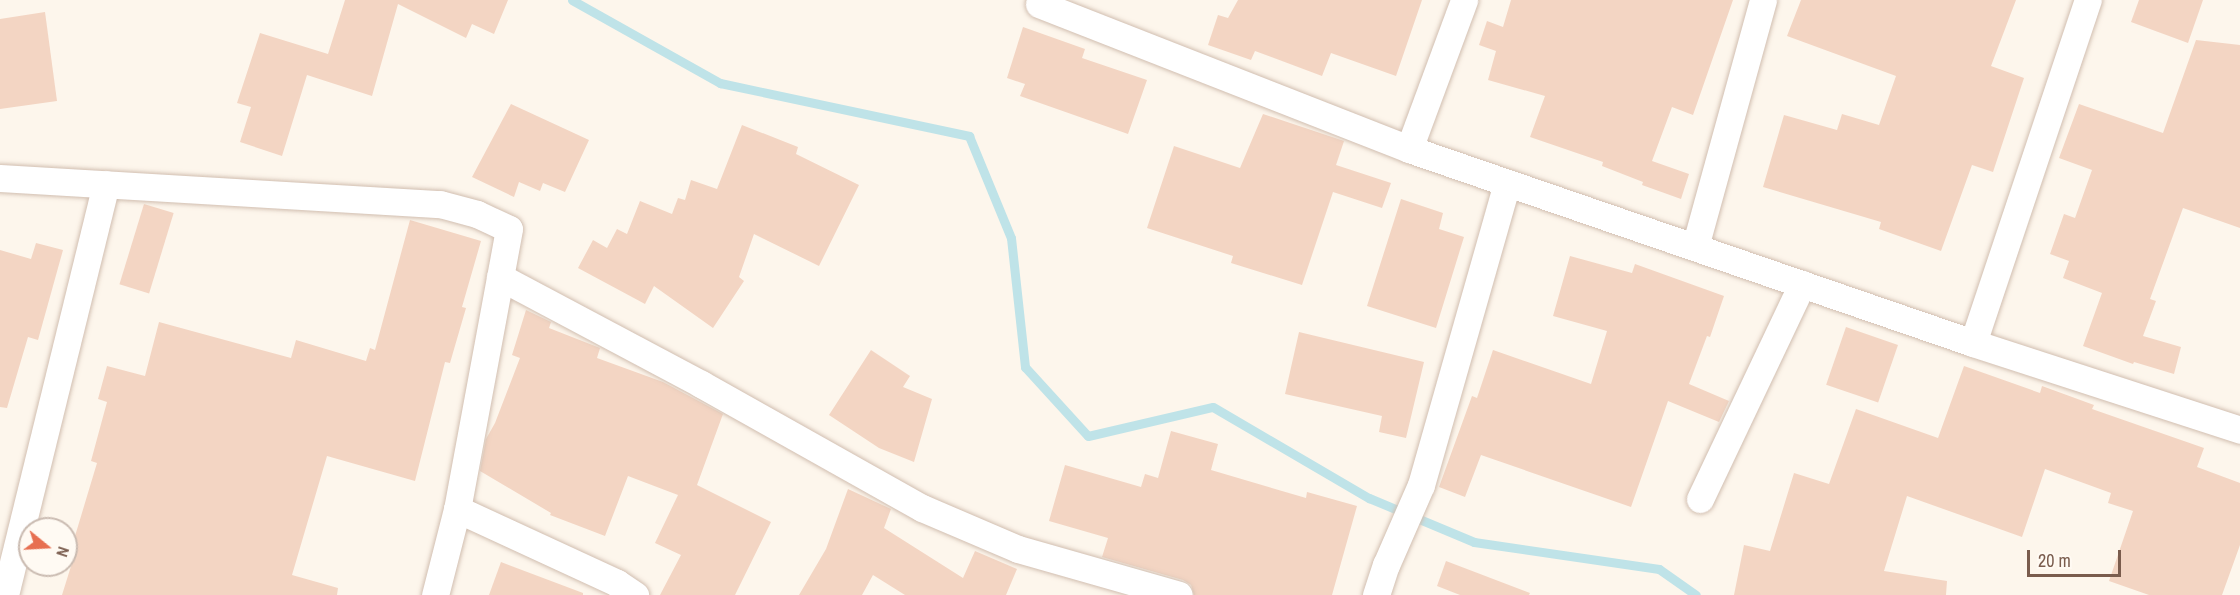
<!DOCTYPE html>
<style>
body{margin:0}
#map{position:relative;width:2240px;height:595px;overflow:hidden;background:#fdf6ec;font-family:"Archivo Narrow",sans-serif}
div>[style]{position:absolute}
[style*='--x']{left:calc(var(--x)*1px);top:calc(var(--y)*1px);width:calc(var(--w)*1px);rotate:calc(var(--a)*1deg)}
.stream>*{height:9px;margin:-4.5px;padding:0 4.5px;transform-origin:4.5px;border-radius:4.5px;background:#bfe3e8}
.building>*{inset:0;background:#f3d5c3;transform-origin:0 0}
.roads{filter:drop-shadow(0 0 2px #d1beb0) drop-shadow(0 0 2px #d1beb0)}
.street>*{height:27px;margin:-13.5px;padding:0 13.5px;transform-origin:13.5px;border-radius:13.5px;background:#fff}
span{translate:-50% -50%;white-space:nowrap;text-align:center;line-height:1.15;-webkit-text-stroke:4.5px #fffaf3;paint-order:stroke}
.north{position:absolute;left:18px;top:517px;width:60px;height:60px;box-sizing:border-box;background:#fffaf3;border:2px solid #cabbb1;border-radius:50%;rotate:108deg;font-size:16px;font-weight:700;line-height:24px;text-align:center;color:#7a5c4d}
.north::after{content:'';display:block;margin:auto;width:21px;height:27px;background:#e76f51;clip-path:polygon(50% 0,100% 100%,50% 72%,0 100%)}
.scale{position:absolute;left:2027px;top:550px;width:94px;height:27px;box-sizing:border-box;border:3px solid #7a5c4d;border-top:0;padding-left:8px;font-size:18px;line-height:21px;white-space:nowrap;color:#7a5c4d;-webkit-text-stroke:4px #fffaf3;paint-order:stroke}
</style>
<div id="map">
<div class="stream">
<div style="--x:572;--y:0;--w:170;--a:29.3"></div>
<div style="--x:720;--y:83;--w:255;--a:12"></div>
<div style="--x:969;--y:136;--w:110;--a:67.6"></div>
<div style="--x:1011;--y:238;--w:130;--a:83.8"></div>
<div style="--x:1025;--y:367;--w:93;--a:47.6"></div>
<div style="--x:1088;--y:436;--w:128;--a:-13.1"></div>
<div style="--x:1213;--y:407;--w:181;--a:30.3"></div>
<div style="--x:1369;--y:498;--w:114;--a:22.7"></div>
<div style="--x:1474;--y:542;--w:187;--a:8.3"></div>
<div style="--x:1659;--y:569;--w:45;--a:35.1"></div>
</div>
<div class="building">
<div style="clip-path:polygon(345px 0,508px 0,494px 34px,472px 24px,466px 38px,398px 4px,372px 96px,307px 75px,282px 156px,240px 142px,251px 107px,237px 103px,260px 33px,328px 54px)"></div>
<div style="clip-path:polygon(1238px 0,1422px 0,1396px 76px,1331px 53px,1322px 76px,1255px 51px,1251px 60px,1208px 45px,1218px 15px,1228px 18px)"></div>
<div style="clip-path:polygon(1511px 0,1733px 0,1693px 115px,1672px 107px,1652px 161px,1689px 174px,1681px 199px,1642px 185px,1643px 182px,1602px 166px,1603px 162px,1530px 137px,1545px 96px,1488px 80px,1496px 51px,1479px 45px,1487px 21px,1503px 27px)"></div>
<div style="clip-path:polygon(1801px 0,2016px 0,1991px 66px,2024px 78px,1993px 172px,1972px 165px,1941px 251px,1879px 229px,1881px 222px,1763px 187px,1784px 115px,1837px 130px,1842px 114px,1879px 125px,1896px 76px,1787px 36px)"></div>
<div style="clip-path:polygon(2139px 0,2203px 0,2188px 43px,2131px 22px)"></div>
<div style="clip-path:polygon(45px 12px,57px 101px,0 109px,0 19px)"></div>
<div style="clip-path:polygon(1023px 27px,1085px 49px,1082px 58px,1147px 80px,1128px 134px,1020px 96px,1025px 84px,1007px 78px)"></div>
<div style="clip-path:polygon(2196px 40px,2240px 45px,2240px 228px,2183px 208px,2150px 299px,2156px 301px,2143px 336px,2181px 347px,2174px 374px,2134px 362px,2133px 364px,2083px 346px,2102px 293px,2063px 278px,2069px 261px,2050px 254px,2064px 214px,2075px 218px,2092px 170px,2059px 158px,2079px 104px,2163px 133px)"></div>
<div style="clip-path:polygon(511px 104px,589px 140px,565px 192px,543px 183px,540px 191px,519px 182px,514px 197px,472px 177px)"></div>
<div style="clip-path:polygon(1263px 114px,1344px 141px,1336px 165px,1391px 183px,1382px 208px,1333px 192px,1302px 285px,1231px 263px,1233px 256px,1147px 228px,1174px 146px,1240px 168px)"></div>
<div style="clip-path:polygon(742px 125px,798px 147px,796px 154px,859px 185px,819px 266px,754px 234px,739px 277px,744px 281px,713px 328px,654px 286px,645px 304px,578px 268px,593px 240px,607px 248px,617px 229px,627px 234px,640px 201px,672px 214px,678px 198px,685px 200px,691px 180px,717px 189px)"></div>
<div style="clip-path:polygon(1401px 199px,1443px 213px,1439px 229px,1464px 237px,1436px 328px,1367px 306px)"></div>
<div style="left:144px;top:204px;width:31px;height:84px;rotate:17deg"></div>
<div style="clip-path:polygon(410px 220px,481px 241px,462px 307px,466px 308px,450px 363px,445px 362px,415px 481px,327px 456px,292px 575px,338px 588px,337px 595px,62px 595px,77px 547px,72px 546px,97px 463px,91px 461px,107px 402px,98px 399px,107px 366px,145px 376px,159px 322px,291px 358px,296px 340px,366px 361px,370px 348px,375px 350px)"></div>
<div style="clip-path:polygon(36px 243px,63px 250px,38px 340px,28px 337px,7px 408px,0 407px,0 250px,31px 259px)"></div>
<div style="clip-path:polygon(1570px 256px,1632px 273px,1635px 264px,1724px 296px,1710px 337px,1707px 336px,1689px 384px,1729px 401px,1719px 422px,1668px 401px,1631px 507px,1481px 455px,1465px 497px,1439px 487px,1472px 396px,1477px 398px,1493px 350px,1591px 384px,1607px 331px,1553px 316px)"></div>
<div style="clip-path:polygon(526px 310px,551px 322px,549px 328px,600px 348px,597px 358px,663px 382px,723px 414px,697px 485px,771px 522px,735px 595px,660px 595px,681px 555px,655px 543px,678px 495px,628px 476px,605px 536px,550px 515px,551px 513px,480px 471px,486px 439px,495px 423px,520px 358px,512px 355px)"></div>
<div style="left:1846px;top:327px;width:55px;height:61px;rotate:19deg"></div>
<div style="clip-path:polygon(1299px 332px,1424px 362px,1406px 438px,1379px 432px,1382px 416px,1285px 394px)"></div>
<div style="clip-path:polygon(871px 350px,910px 376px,903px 387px,932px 399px,914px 462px,879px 448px,829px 415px)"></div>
<div style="clip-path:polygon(1964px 366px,2040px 393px,2042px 386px,2094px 405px,2092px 409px,2204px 448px,2197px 467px,2240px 483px,2240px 545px,2222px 595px,2149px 595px,2109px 581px,2133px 511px,2108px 503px,2111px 493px,2045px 469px,2022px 537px,1907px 496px,1884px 571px,1947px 581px,1946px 595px,1734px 595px,1744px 545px,1770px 551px,1794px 473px,1829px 484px,1856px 409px,1938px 438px)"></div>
<div style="clip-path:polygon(1171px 431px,1218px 444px,1211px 470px,1306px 498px,1307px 492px,1357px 506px,1332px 595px,1194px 595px,1191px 585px,1183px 580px,1102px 557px,1108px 538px,1049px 521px,1065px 465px,1141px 487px,1145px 474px,1158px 478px)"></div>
<div style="clip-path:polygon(848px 489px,891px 509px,884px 528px,963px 578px,975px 551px,1017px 569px,1006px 595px,905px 595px,873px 575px,862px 595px,799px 595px,826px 549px)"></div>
<div style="clip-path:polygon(1446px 561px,1530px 593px,1529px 595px,1460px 595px,1437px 586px)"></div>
<div style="clip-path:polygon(501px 562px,583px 593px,583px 595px,489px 595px)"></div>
</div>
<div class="roads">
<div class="street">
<div style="--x:1039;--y:4;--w:397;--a:21.4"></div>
<div style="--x:1409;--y:149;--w:596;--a:18.98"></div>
<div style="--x:1973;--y:343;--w:281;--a:18"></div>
<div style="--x:1409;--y:149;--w:159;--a:-69.7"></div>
<div style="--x:0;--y:178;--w:441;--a:3.4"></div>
<div style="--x:440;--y:204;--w:38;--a:15"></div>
<div style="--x:477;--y:214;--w:35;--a:25"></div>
<div style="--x:509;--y:229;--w:285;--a:100.5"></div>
<div style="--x:457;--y:509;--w:89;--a:104.3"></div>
<div style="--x:1695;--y:247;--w:256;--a:-74.6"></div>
<div style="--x:500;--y:277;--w:228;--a:28"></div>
<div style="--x:701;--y:384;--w:253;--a:29.3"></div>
<div style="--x:922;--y:508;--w:104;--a:23.1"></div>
<div style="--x:1018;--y:549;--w:167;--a:15.9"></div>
<div style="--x:1973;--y:343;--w:362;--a:-71.5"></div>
<div style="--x:1700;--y:499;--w:238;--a:-64.6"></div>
<div style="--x:457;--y:509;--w:176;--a:24.8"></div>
<div style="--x:617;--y:583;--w:22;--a:34"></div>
<div style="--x:5;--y:595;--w:423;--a:-76.2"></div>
<div style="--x:1376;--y:595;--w:32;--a:-72"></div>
<div style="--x:1386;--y:565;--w:87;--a:-66.4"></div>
<div style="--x:1421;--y:485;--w:314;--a:-74.1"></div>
</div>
</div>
<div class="north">N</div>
<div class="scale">20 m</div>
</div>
